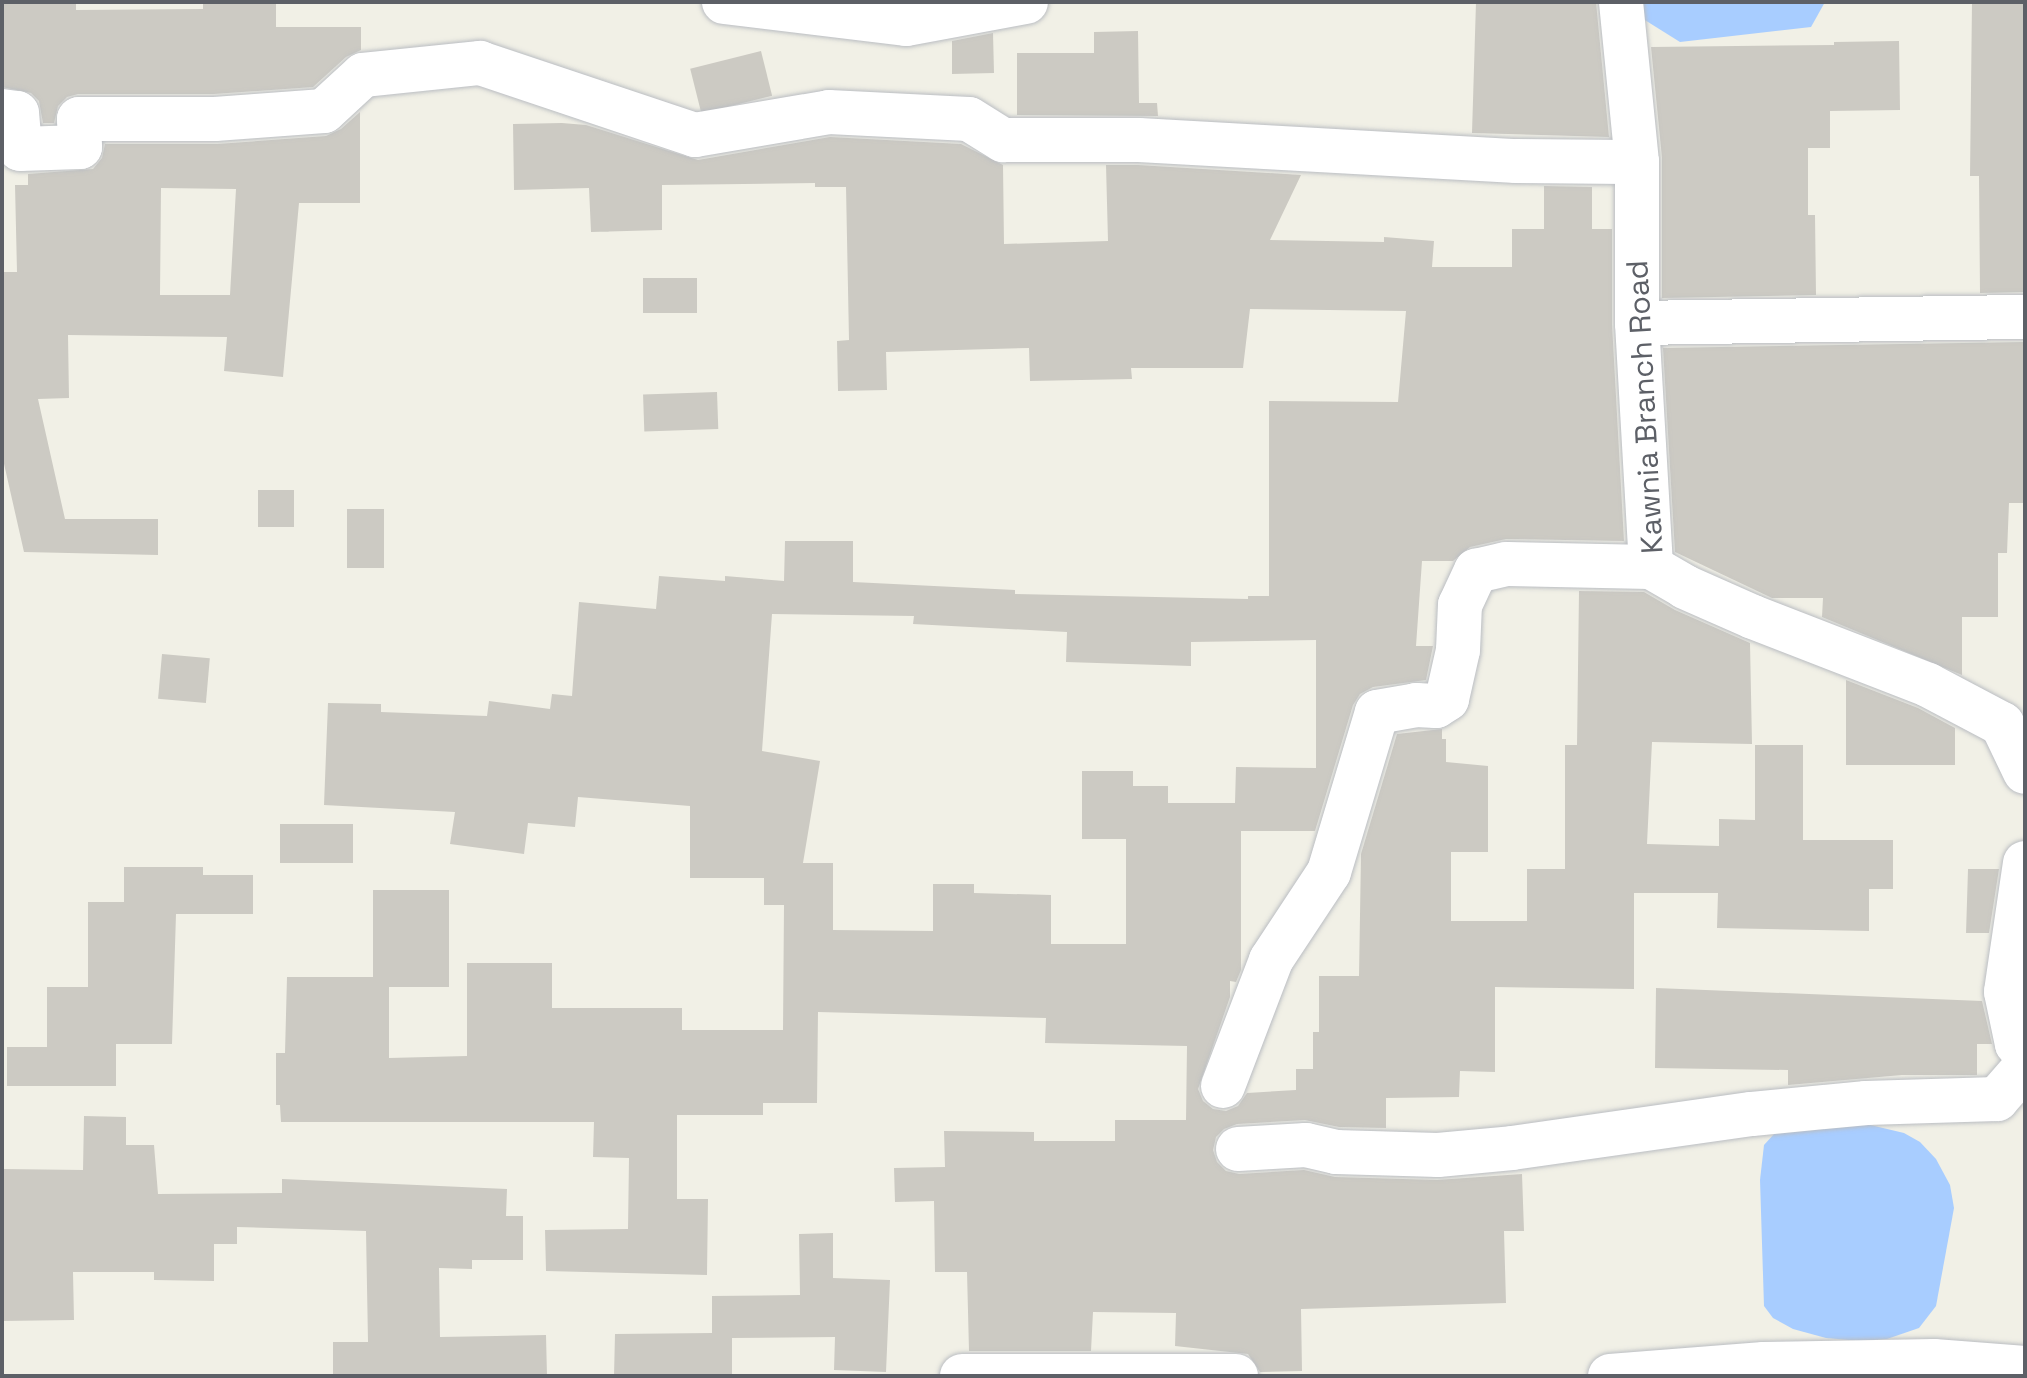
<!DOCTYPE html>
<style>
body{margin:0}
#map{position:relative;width:2027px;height:1378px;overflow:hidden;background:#f1f0e6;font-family:"Space Grotesk",sans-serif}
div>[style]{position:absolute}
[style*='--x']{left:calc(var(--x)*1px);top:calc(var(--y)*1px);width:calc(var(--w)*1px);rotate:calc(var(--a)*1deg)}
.water>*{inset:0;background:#a8cdff}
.building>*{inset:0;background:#cccac3;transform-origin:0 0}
.roads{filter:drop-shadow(0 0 2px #babdc2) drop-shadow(0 0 2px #babdc2)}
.minor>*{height:44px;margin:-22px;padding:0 22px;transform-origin:22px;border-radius:22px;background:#fff}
span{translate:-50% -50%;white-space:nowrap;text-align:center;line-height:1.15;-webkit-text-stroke:7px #fff;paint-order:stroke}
.street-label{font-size:30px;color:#5d6067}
.frame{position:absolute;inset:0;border:4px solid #5d6067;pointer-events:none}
</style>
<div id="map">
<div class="water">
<div style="clip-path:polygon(1630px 2px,1825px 2px,1811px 27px,1680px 42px,1632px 12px)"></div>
<div style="clip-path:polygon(1862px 1123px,1904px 1133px,1920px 1142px,1936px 1159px,1950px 1185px,1954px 1208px,1936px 1306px,1919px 1328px,1887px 1339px,1860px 1341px,1826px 1338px,1793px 1329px,1773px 1318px,1764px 1306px,1760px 1180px,1764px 1145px,1775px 1133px)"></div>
</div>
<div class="building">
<div style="clip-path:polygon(2px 2px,76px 2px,76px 10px,203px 9px,203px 2px,276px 2px,276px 27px,361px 27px,361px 50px,346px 57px,313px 87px,214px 94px,78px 94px,67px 97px,58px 106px,54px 123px,43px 123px,39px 101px,31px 93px,2px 87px)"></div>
<div style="clip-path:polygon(1476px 2px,1596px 2px,1609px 137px,1472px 133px)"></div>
<div style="clip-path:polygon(1972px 2px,2025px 2px,2025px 292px,1980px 293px,1979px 176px,1970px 176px)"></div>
<div style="clip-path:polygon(1138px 31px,1139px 103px,1157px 103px,1158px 116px,1017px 115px,1017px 53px,1094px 53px,1094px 32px)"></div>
<div style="clip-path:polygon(993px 33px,994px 73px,952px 74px,952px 41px)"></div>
<div style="clip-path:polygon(1899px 41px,1900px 110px,1830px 111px,1830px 148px,1808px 148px,1808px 215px,1815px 215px,1816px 295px,1662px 298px,1662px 158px,1651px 47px,1834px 45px,1834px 42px)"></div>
<div style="left:761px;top:51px;width:46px;height:73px;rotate:76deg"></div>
<div style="clip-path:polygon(evenodd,360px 112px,360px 203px,299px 203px,283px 377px,224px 371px,227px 337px,68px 335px,69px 398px,38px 399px,65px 519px,158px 519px,158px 555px,24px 552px,2px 455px,2px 272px,17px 272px,15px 185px,28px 185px,28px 174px,93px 169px,102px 158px,105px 144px,217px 144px,326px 136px,341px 129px,360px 112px,161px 188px,236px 189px,230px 295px,160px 295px,161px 188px)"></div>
<div style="clip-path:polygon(evenodd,562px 123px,586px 125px,698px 160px,830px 137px,961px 144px,1003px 165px,1004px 244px,1108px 241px,1106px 165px,1138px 165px,1301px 175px,1270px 240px,1384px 242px,1384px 237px,1434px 241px,1432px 267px,1512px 267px,1512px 229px,1544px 229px,1544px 186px,1592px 187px,1592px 229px,1612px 229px,1612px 324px,1624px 541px,1506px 539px,1470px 547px,1453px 561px,1422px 561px,1416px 646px,1433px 646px,1426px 680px,1373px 687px,1360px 694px,1353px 705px,1315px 831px,1241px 831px,1241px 970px,1236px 982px,1230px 981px,1230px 997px,1198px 1089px,1203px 1101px,1213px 1109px,1226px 1111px,1238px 1106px,1247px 1093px,1296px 1090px,1296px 1069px,1313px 1069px,1313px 1032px,1319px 1032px,1319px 976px,1359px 976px,1361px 854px,1397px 734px,1442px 729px,1442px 739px,1446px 739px,1446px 762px,1488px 766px,1488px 852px,1451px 852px,1451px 921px,1527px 921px,1527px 869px,1565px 869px,1565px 745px,1577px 745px,1579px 591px,1644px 592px,1675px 610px,1750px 643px,1752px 744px,1652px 742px,1647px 844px,1719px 846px,1719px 819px,1755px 820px,1755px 745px,1803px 745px,1803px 840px,1893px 840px,1893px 889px,1869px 889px,1869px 931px,1717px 928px,1718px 893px,1634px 893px,1634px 989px,1495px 987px,1495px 1072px,1460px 1071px,1459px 1097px,1386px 1098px,1386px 1128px,1339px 1127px,1305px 1120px,1237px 1124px,1224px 1129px,1216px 1137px,1213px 1150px,1217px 1162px,1226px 1171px,1239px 1174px,1304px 1170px,1335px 1177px,1437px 1180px,1522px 1174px,1524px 1231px,1504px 1231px,1506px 1303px,1301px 1309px,1302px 1371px,1260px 1372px,1248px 1354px,1175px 1346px,1176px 1313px,1093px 1312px,1091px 1351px,969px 1351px,967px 1272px,935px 1272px,934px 1201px,895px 1202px,894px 1168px,945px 1167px,944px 1131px,1034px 1132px,1034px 1141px,1115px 1141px,1115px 1120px,1186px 1120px,1187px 1046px,1045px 1043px,1046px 1018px,818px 1012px,817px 1103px,763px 1103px,763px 1115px,677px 1115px,677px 1199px,708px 1199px,707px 1275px,546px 1271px,545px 1230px,628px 1229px,629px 1158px,593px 1157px,594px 1122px,281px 1122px,280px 1105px,276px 1105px,276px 1053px,285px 1053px,287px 977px,373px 977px,373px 890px,449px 890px,449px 987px,389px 987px,389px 1058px,467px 1056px,467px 963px,552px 963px,552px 1008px,682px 1008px,682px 1030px,783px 1030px,784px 905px,764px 905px,764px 878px,690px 878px,690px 806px,578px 797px,575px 827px,528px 823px,524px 854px,450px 844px,455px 812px,324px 805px,328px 703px,381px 704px,381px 712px,487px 716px,489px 701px,550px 709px,552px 694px,572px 696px,579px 602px,656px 609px,659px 576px,725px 581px,725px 576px,784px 581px,785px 541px,853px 541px,853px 582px,1015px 590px,1015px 594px,1248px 599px,1248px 596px,1269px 596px,1269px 401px,1398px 402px,1406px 311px,1250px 309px,1243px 368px,1131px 368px,1132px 379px,1030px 381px,1029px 348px,886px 352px,887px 390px,838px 391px,837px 341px,849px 340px,846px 187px,815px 187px,815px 183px,662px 185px,662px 230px,591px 232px,589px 188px,514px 190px,513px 124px,562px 123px,772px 614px,914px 616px,913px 624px,1067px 632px,1066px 662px,1191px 666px,1191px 642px,1316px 640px,1316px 768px,1236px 767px,1235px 803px,1168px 803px,1168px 786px,1133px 786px,1133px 771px,1082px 771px,1082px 839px,1126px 839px,1126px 944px,1051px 944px,1051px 895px,974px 893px,974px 884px,933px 884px,933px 931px,833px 930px,833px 863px,803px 863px,820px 761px,762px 751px,772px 614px)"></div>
<div style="left:697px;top:278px;width:35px;height:54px;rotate:90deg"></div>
<div style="clip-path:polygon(2025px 342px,2025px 503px,2009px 503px,2007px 553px,1998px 553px,1998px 617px,1962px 617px,1962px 675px,1822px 617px,1823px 598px,1772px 598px,1675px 552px,1663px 348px)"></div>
<div style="left:717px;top:392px;width:37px;height:74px;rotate:88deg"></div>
<div style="left:258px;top:490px;width:36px;height:37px"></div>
<div style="left:347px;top:509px;width:37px;height:59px"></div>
<div style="left:162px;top:654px;width:48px;height:45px;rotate:5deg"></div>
<div style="clip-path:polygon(1846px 680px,1918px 708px,1955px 728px,1955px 765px,1846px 765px)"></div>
<div style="left:280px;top:824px;width:73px;height:39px"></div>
<div style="clip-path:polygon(124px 867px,203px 867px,203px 875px,253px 875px,253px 914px,176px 914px,172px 1044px,116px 1044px,116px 1086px,7px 1086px,7px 1047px,47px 1047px,47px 987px,88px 987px,88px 902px,124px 902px)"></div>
<div style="clip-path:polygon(1968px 869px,1999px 869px,1989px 933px,1966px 933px)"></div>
<div style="clip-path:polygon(1656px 988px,1982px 1001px,1992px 1044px,1977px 1044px,1977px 1075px,1902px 1075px,1788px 1085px,1788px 1070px,1655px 1068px)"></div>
<div style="clip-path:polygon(84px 1116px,126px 1117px,126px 1145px,154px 1145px,158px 1194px,282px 1193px,282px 1179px,507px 1189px,506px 1216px,523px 1216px,523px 1260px,472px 1260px,472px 1269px,439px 1268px,440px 1337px,546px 1335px,547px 1376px,333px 1376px,333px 1342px,368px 1342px,366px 1231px,237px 1227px,237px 1244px,214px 1244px,214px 1281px,154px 1280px,154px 1272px,73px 1272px,74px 1320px,2px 1321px,2px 1169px,83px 1170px)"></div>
<div style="clip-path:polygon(833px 1233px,833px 1278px,890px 1280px,886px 1372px,834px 1370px,835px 1337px,732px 1338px,732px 1376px,614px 1376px,615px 1334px,712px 1333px,712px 1296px,800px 1295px,799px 1234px)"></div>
</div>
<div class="roads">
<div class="minor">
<div style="--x:724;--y:2;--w:183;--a:6.9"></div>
<div style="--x:906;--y:24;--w:122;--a:-10.4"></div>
<div style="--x:1621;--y:2;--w:161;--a:84.3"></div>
<div style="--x:1637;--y:162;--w:161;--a:90"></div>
<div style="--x:1637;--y:323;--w:244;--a:86.7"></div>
<div style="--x:1651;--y:567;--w:39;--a:30"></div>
<div style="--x:1685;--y:587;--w:74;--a:23.8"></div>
<div style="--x:1753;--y:617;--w:188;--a:21.2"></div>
<div style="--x:1928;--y:685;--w:84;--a:27.8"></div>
<div style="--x:2002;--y:724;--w:53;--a:64.4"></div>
<div style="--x:2;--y:111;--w:15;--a:8"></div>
<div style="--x:17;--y:113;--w:36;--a:85"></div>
<div style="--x:20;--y:149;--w:60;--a:-1.9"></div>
<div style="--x:80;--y:147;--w:28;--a:-92"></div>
<div style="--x:79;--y:119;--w:136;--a:0"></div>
<div style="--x:215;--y:119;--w:109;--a:-4.2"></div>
<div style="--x:324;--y:111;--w:53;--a:-42.7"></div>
<div style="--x:363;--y:75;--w:118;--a:-5.9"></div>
<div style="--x:480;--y:63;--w:227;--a:18.5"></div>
<div style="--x:695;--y:135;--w:136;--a:-9.7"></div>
<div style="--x:829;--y:112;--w:140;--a:2.9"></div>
<div style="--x:969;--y:119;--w:40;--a:32"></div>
<div style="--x:1003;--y:140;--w:136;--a:0"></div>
<div style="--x:1139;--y:140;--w:378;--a:3.2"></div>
<div style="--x:1516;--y:161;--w:121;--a:0.5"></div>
<div style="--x:1637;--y:323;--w:388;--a:-0.9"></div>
<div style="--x:2025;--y:863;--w:130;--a:98.4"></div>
<div style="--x:2006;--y:992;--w:53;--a:78.1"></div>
<div style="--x:2017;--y:1044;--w:11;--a:45"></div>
<div style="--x:1223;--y:1086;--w:135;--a:-69.1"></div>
<div style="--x:1271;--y:960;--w:105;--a:-56.6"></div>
<div style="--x:1329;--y:872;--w:167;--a:-73.3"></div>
<div style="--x:1377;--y:712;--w:40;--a:-10"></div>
<div style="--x:1416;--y:705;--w:20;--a:3"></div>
<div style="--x:1436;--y:706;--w:13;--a:-32"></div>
<div style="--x:1447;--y:699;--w:50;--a:-77.3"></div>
<div style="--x:1458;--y:650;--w:45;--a:-87.5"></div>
<div style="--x:1460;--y:605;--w:38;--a:-65"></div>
<div style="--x:1476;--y:571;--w:31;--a:-13"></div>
<div style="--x:1506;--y:564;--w:145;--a:1.2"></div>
<div style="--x:1238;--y:1149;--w:68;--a:-3.4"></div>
<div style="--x:1306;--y:1145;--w:31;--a:13"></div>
<div style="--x:1336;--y:1152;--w:102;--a:1.7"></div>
<div style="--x:1438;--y:1155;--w:74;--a:-5.4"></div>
<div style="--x:1512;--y:1148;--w:242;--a:-8.1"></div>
<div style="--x:1752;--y:1114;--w:115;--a:-5.5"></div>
<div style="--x:1866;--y:1103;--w:131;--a:-1.7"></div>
<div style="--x:1997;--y:1099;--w:43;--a:-48.8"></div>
<div style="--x:962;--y:1376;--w:274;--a:0"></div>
<div style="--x:1610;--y:1376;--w:154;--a:-4.5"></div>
<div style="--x:1764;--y:1364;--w:170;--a:-1"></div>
<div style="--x:1934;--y:1361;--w:91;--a:4.4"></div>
</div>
</div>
<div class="street-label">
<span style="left:1645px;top:407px;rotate:-93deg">Kawnia Branch Road</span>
</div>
<div class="frame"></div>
</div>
